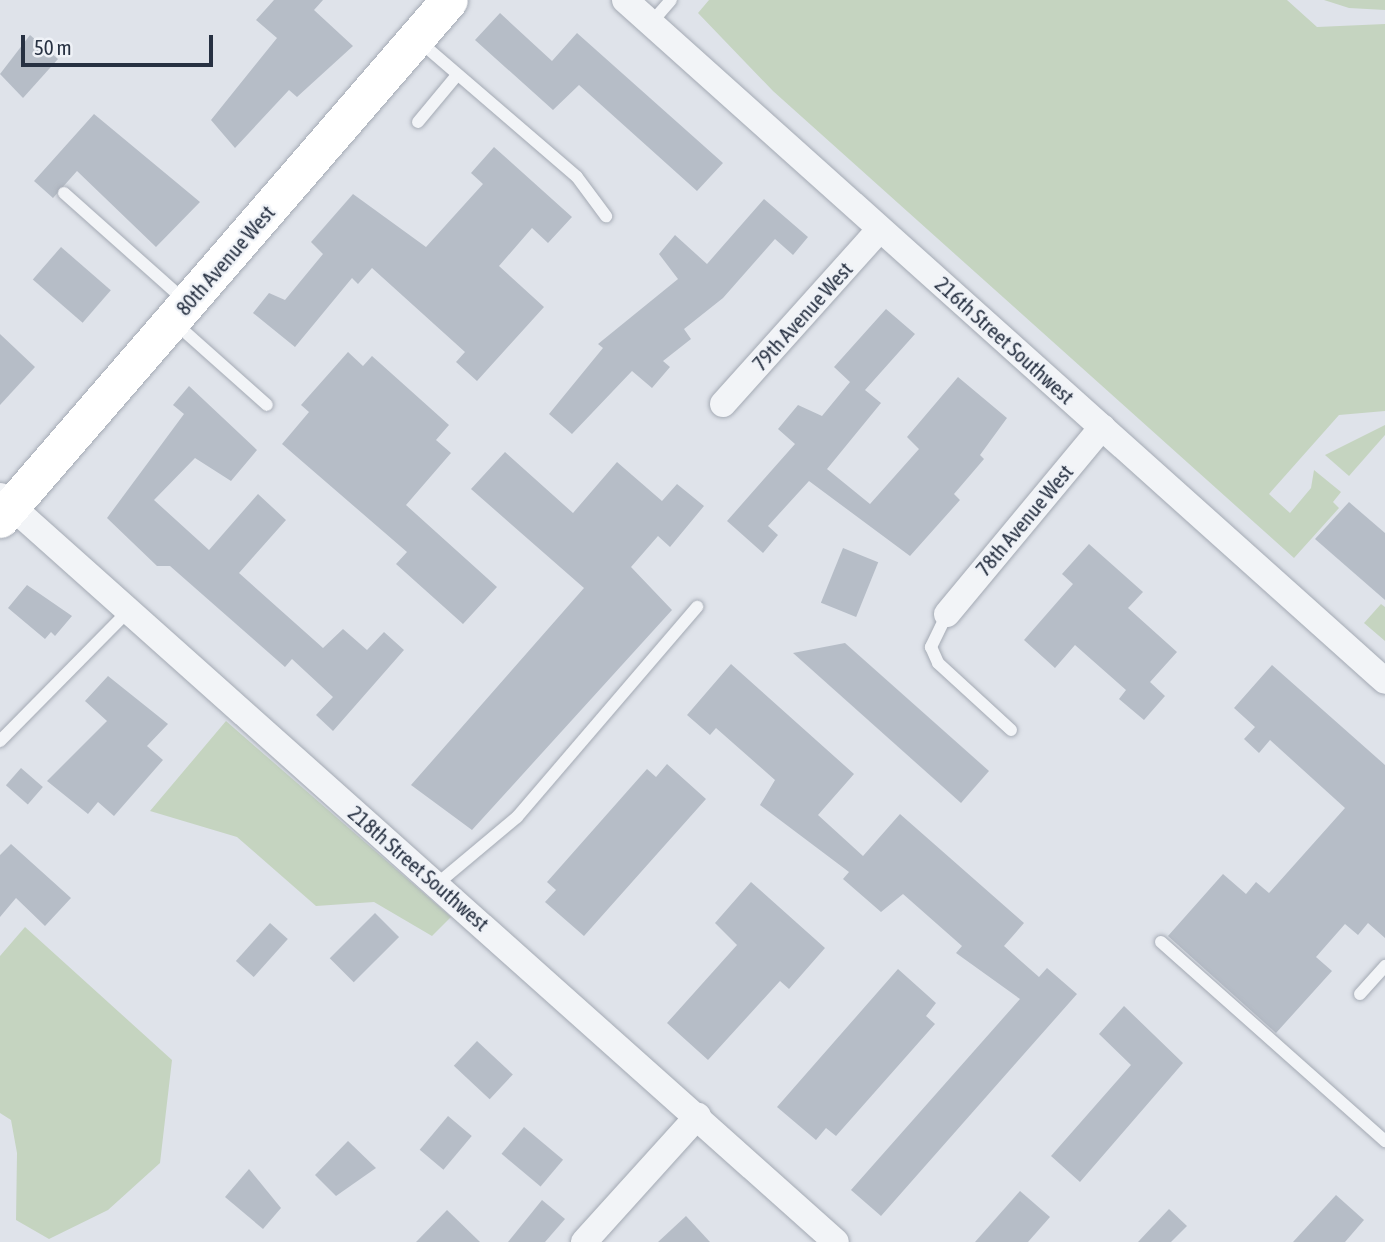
<!DOCTYPE html>
<style>
body{margin:0}
#map{position:relative;width:1385px;height:1242px;overflow:hidden;background:#dfe3ea;font-family:"Asap Condensed",sans-serif}
div>[style]{position:absolute}
[style*='--x']{left:calc(var(--x)*1px);top:calc(var(--y)*1px);width:calc(var(--w)*1px);rotate:calc(var(--a)*1deg)}
.green>*{inset:0;background:#c5d4c0}
.building>*{inset:0;background:#b6bdc7;transform-origin:0 0}
.roads{filter:drop-shadow(0 0 2px #a4aab4) drop-shadow(0 0 2px #a4aab4)}
.lane>*{height:12px;margin:-6px;padding:0 6px;transform-origin:6px;border-radius:6px;background:#f2f4f7}
.street>*{height:26px;margin:-13px;padding:0 13px;transform-origin:13px;border-radius:13px;background:#f2f4f7}
.secondary>*{height:37px;margin:-18.5px;padding:0 18.5px;transform-origin:18.5px;border-radius:18.5px;background:#fff}
span{translate:-50% -50%;white-space:nowrap;text-align:center;line-height:1.15;-webkit-text-stroke:5px #eff2f7;paint-order:stroke}
.street-label{font-size:21px;color:#273142}
.scale{position:absolute;left:21px;top:35px;width:192px;height:32px;box-sizing:border-box;border:4px solid #273142;border-top:0;padding-left:9px;font-size:21px;line-height:24px;white-space:nowrap;color:#273142;-webkit-text-stroke:5px #eff2f7;paint-order:stroke}
</style>
<div id="map">
<div class="green">
<div style="clip-path:polygon(709px 0,1287px 0,1317px 27px,1385px 24px,1385px 411px,1339px 415px,1269px 494px,1290px 513px,1311px 488px,1314px 470px,1341px 492px,1333px 502px,1339px 508px,1294px 558px,773px 91px,698px 13px)"></div>
<div style="clip-path:polygon(1324px 0,1385px 0,1385px 10px,1349px 8px)"></div>
<div style="clip-path:polygon(1385px 425px,1385px 435px,1349px 476px,1325px 455px)"></div>
<div style="clip-path:polygon(1381px 604px,1385px 607px,1385px 641px,1364px 623px)"></div>
<div style="clip-path:polygon(226px 721px,451px 917px,432px 936px,374px 902px,316px 906px,237px 837px,150px 811px)"></div>
<div style="clip-path:polygon(25px 927px,172px 1060px,160px 1163px,108px 1210px,49px 1239px,16px 1220px,17px 1153px,11px 1120px,0 1113px,0 956px)"></div>
</div>
<div class="building">
<div style="clip-path:polygon(274px 0,323px 0,314px 10px,353px 46px,297px 97px,289px 90px,235px 148px,211px 120px,277px 38px,256px 20px)"></div>
<div style="clip-path:polygon(500px 13px,552px 61px,577px 33px,723px 163px,697px 191px,579px 85px,553px 110px,475px 40px)"></div>
<div style="clip-path:polygon(30px 35px,58px 59px,23px 98px,0 74px)"></div>
<div style="clip-path:polygon(94px 114px,200px 202px,156px 247px,77px 171px,53px 198px,34px 181px)"></div>
<div style="clip-path:polygon(494px 147px,572px 217px,548px 243px,532px 228px,499px 266px,544px 307px,477px 381px,456px 362px,465px 352px,372px 268px,358px 284px,352px 278px,295px 347px,253px 313px,269px 293px,285px 300px,323px 254px,311px 242px,353px 194px,426px 247px,483px 184px,471px 173px)"></div>
<div style="clip-path:polygon(764px 199px,808px 237px,793px 255px,775px 239px,723px 298px,684px 329px,691px 339px,663px 361px,670px 367px,652px 388px,632px 371px,572px 434px,549px 414px,603px 348px,598px 344px,678px 279px,659px 254px,675px 235px,707px 264px)"></div>
<div style="left:61px;top:247px;width:66px;height:43px;rotate:41deg"></div>
<div style="clip-path:polygon(886px 309px,915px 334px,865px 390px,881px 403px,827px 469px,870px 504px,919px 449px,907px 437px,958px 377px,1007px 418px,980px 455px,984px 459px,954px 494px,960px 500px,910px 556px,809px 481px,768px 526px,778px 535px,763px 553px,727px 521px,795px 444px,778px 429px,798px 405px,822px 416px,850px 382px,834px 367px)"></div>
<div style="clip-path:polygon(0 334px,35px 367px,0 405px)"></div>
<div style="clip-path:polygon(348px 352px,363px 366px,372px 356px,449px 425px,436px 440px,451px 453px,406px 505px,497px 587px,463px 624px,396px 564px,407px 552px,282px 444px,309px 412px,301px 405px)"></div>
<div style="clip-path:polygon(189px 386px,257px 450px,231px 481px,195px 458px,154px 500px,209px 550px,258px 494px,286px 520px,239px 573px,323px 648px,343px 629px,367px 650px,384px 632px,404px 650px,333px 731px,316px 715px,333px 697px,292px 659px,285px 667px,170px 566px,157px 566px,107px 518px,184px 414px,173px 405px)"></div>
<div style="clip-path:polygon(505px 452px,573px 513px,617px 462px,662px 501px,677px 484px,704px 506px,670px 547px,658px 536px,631px 567px,672px 610px,472px 830px,411px 785px,584px 588px,471px 489px)"></div>
<div style="clip-path:polygon(1349px 502px,1385px 533px,1385px 600px,1315px 539px)"></div>
<div style="clip-path:polygon(1089px 544px,1143px 592px,1128px 608px,1177px 652px,1150px 682px,1165px 696px,1144px 720px,1119px 699px,1126px 690px,1075px 645px,1055px 668px,1024px 640px,1073px 584px,1062px 574px)"></div>
<div style="left:843px;top:548px;width:38px;height:59px;rotate:22deg"></div>
<div style="clip-path:polygon(27px 585px,72px 616px,55px 636px,51px 632px,45px 639px,8px 608px)"></div>
<div style="clip-path:polygon(845px 643px,989px 771px,961px 803px,793px 653px)"></div>
<div style="clip-path:polygon(731px 664px,854px 774px,818px 815px,863px 856px,900px 814px,1024px 923px,1004px 946px,1039px 977px,1047px 968px,1077px 994px,881px 1216px,851px 1190px,1020px 999px,956px 953px,962px 946px,903px 894px,881px 912px,843px 879px,849px 872px,760px 805px,775px 780px,716px 728px,710px 735px,687px 715px)"></div>
<div style="clip-path:polygon(1272px 665px,1385px 765px,1385px 938px,1368px 923px,1358px 935px,1345px 924px,1316px 957px,1332px 971px,1276px 1033px,1168px 936px,1223px 874px,1246px 894px,1256px 882px,1269px 893px,1345px 808px,1270px 740px,1259px 753px,1244px 739px,1255px 727px,1234px 708px)"></div>
<div style="clip-path:polygon(108px 676px,168px 724px,147px 746px,163px 760px,114px 816px,98px 802px,88px 814px,47px 781px,107px 721px,85px 701px)"></div>
<div style="clip-path:polygon(667px 764px,706px 799px,584px 936px,545px 902px,556px 890px,547px 882px,647px 769px,656px 777px)"></div>
<div style="left:21px;top:768px;width:29px;height:23px;rotate:41deg"></div>
<div style="clip-path:polygon(11px 844px,71px 898px,45px 926px,16px 898px,0 917px,0 855px)"></div>
<div style="clip-path:polygon(751px 882px,825px 948px,789px 989px,780px 981px,708px 1060px,667px 1023px,737px 945px,715px 923px)"></div>
<div style="left:375px;top:913px;width:34px;height:64px;rotate:45deg"></div>
<div style="left:270px;top:923px;width:24px;height:51px;rotate:42deg"></div>
<div style="clip-path:polygon(898px 969px,936px 1003px,926px 1016px,935px 1024px,836px 1136px,826px 1128px,816px 1140px,777px 1107px)"></div>
<div style="clip-path:polygon(1124px 1006px,1183px 1063px,1080px 1182px,1051px 1156px,1131px 1065px,1099px 1034px)"></div>
<div style="left:477px;top:1041px;width:49px;height:34px;rotate:43deg"></div>
<div style="left:448px;top:1116px;width:31px;height:44px;rotate:40deg"></div>
<div style="left:524px;top:1127px;width:51px;height:35px;rotate:40deg"></div>
<div style="clip-path:polygon(348px 1141px,376px 1168px,336px 1196px,315px 1175px)"></div>
<div style="clip-path:polygon(249px 1169px,281px 1208px,263px 1229px,225px 1197px)"></div>
<div style="clip-path:polygon(1020px 1191px,1050px 1217px,1028px 1242px,975px 1242px)"></div>
<div style="clip-path:polygon(1336px 1195px,1364px 1220px,1345px 1242px,1293px 1242px)"></div>
<div style="clip-path:polygon(542px 1200px,565px 1219px,545px 1242px,508px 1242px)"></div>
<div style="clip-path:polygon(1169px 1209px,1187px 1226px,1171px 1242px,1138px 1242px)"></div>
<div style="clip-path:polygon(447px 1210px,480px 1242px,416px 1242px)"></div>
<div style="clip-path:polygon(686px 1216px,710px 1242px,658px 1242px)"></div>
</div>
<div class="roads">
<div class="lane">
<div style="--x:651;--y:23;--w:30;--a:-49"></div>
<div style="--x:419;--y:41;--w:208;--a:40.7"></div>
<div style="--x:577;--y:177;--w:49;--a:53.4"></div>
<div style="--x:418;--y:122;--w:61;--a:-50.3"></div>
<div style="--x:64;--y:193;--w:161;--a:41.7"></div>
<div style="--x:175;--y:323;--w:123;--a:41.7"></div>
<div style="--x:947;--y:614;--w:37;--a:116"></div>
<div style="--x:931;--y:647;--w:17;--a:66"></div>
<div style="--x:938;--y:663;--w:99;--a:42.5"></div>
<div style="--x:0;--y:741;--w:184;--a:-45.4"></div>
<div style="--x:437;--y:884;--w:104;--a:-39.9"></div>
<div style="--x:517;--y:817;--w:277;--a:-49.4"></div>
<div style="--x:1161;--y:942;--w:300;--a:41.6"></div>
<div style="--x:1360;--y:994;--w:38;--a:-48"></div>
</div>
<div class="street">
<div style="--x:625;--y:0;--w:1020;--a:41.86"></div>
<div style="--x:723;--y:404;--w:235;--a:-48.1"></div>
<div style="--x:0;--y:496;--w:1120;--a:41.74"></div>
<div style="--x:947;--y:614;--w:243;--a:-50.3"></div>
<div style="--x:584;--y:1242;--w:170;--a:-47.9"></div>
</div>
<div class="secondary">
<div style="--x:0;--y:519;--w:686;--a:-49.14"></div>
</div>
</div>
<div class="street-label">
<span style="left:225px;top:260px;rotate:-49deg">80th Avenue West</span>
<span style="left:802px;top:316px;rotate:-48deg">79th Avenue West</span>
<span style="left:1005px;top:340px;rotate:42deg">216th Street Southwest</span>
<span style="left:1024px;top:520px;rotate:-50deg">78th Avenue West</span>
<span style="left:419px;top:868px;rotate:41deg">218th Street Southwest</span>
</div>
<div class="scale">50 m</div>
</div>
